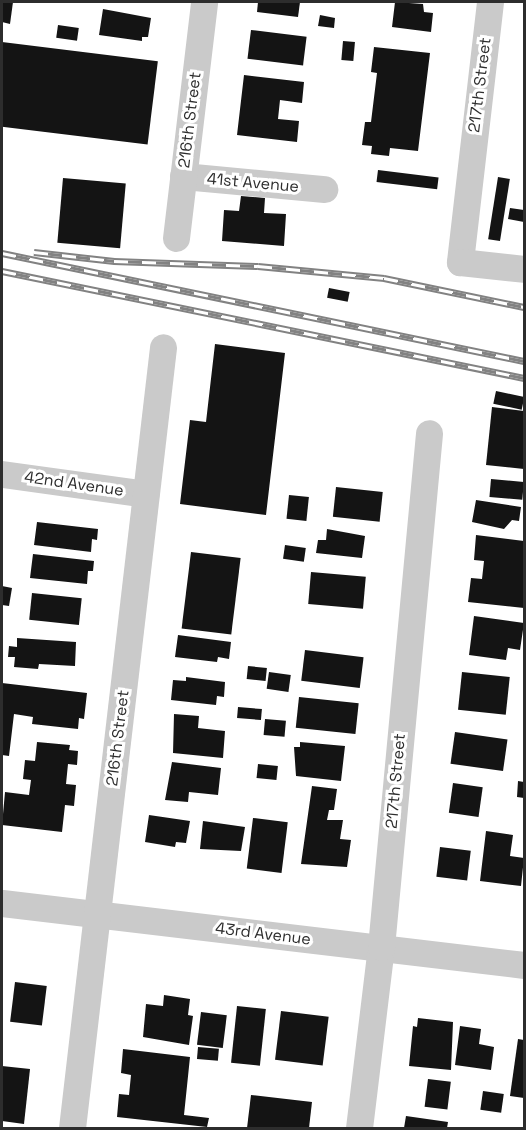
<!DOCTYPE html>
<style>
body{margin:0}
#map{position:relative;width:526px;height:1130px;overflow:hidden;background:#fff;font-family:"Space Grotesk",sans-serif}
div>[style]{position:absolute}
[style*='--x']{left:calc(var(--x)*1px);top:calc(var(--y)*1px);width:calc(var(--w)*1px);rotate:calc(var(--a)*1deg)}
.building>*{inset:0;background:#141414;transform-origin:0 0}
.minor>*{height:27px;margin:-13.5px;padding:0 13.5px;transform-origin:13.5px;border-radius:13.5px;background:#cacaca}
.rail>*{height:7px;margin-top:-3.5px;transform-origin:0;background:repeating-linear-gradient(90deg,#fff 0 14px,#828282 0 28px);box-sizing:border-box;border-block:2px solid #828282}
span{translate:-50% -50%;white-space:nowrap;text-align:center;line-height:1.15;-webkit-text-stroke:6px #fff;paint-order:stroke}
.street-label{font-size:16px;color:#2d2d2d}
.frame{position:absolute;inset:0;border:3px solid #2d2d2d;pointer-events:none}
</style>
<div id="map">
<div class="building">
<div style="clip-path:polygon(2px 2px,13px 2px,10px 24px,2px 22px)"></div>
<div style="clip-path:polygon(258px 2px,300px 2px,298px 17px,257px 12px)"></div>
<div style="clip-path:polygon(395px 2px,423px 4px,424px 12px,433px 13px,431px 32px,392px 27px)"></div>
<div style="clip-path:polygon(103px 9px,151px 18px,148px 37px,142px 37px,142px 41px,99px 35px)"></div>
<div style="clip-path:polygon(320px 15px,335px 18px,334px 28px,318px 26px)"></div>
<div style="left:58px;top:25px;width:21px;height:13px;rotate:8deg"></div>
<div style="left:251px;top:30px;width:56px;height:29px;rotate:7deg"></div>
<div style="left:343px;top:41px;width:12px;height:19px;rotate:5deg"></div>
<div style="left:2px;top:42px;width:157px;height:84px;rotate:7deg"></div>
<div style="clip-path:polygon(374px 47px,430px 53px,418px 151px,390px 148px,389px 156px,371px 154px,372px 146px,362px 145px,365px 122px,371px 122px,377px 73px,371px 72px)"></div>
<div style="clip-path:polygon(244px 75px,304px 82px,302px 103px,280px 100px,278px 119px,299px 121px,297px 142px,237px 135px)"></div>
<div style="left:378px;top:170px;width:61px;height:12px;rotate:7deg"></div>
<div style="left:498px;top:177px;width:12px;height:63px;rotate:9deg"></div>
<div style="left:63px;top:178px;width:63px;height:65px;rotate:5deg"></div>
<div style="clip-path:polygon(241px 196px,265px 198px,264px 213px,286px 214px,284px 246px,222px 241px,224px 210px,239px 211px)"></div>
<div style="clip-path:polygon(510px 208px,524px 210px,524px 222px,508px 219px)"></div>
<div style="left:329px;top:288px;width:21px;height:10px;rotate:11deg"></div>
<div style="clip-path:polygon(215px 344px,285px 353px,266px 515px,180px 504px,190px 420px,206px 422px)"></div>
<div style="left:496px;top:391px;width:29px;height:13px;rotate:12deg"></div>
<div style="clip-path:polygon(492px 407px,524px 411px,524px 469px,486px 465px)"></div>
<div style="left:491px;top:479px;width:33px;height:18px;rotate:5deg"></div>
<div style="left:336px;top:487px;width:47px;height:30px;rotate:6deg"></div>
<div style="left:289px;top:495px;width:20px;height:24px;rotate:6deg"></div>
<div style="clip-path:polygon(476px 500px,521px 507px,519px 521px,512px 520px,504px 529px,472px 522px)"></div>
<div style="clip-path:polygon(37px 522px,98px 529px,97px 540px,92px 539px,91px 552px,34px 545px)"></div>
<div style="clip-path:polygon(327px 529px,365px 536px,362px 558px,316px 553px,318px 540px,326px 540px)"></div>
<div style="clip-path:polygon(476px 535px,524px 541px,524px 608px,468px 602px,471px 578px,482px 579px,484px 561px,474px 560px)"></div>
<div style="left:285px;top:545px;width:21px;height:14px;rotate:8deg"></div>
<div style="left:191px;top:552px;width:50px;height:77px;rotate:7deg"></div>
<div style="clip-path:polygon(33px 554px,94px 561px,93px 571px,88px 571px,87px 584px,30px 578px)"></div>
<div style="left:311px;top:572px;width:55px;height:32px;rotate:5deg"></div>
<div style="clip-path:polygon(2px 586px,12px 588px,9px 606px,2px 605px)"></div>
<div style="left:32px;top:593px;width:50px;height:27px;rotate:6deg"></div>
<div style="clip-path:polygon(474px 616px,524px 623px,520px 650px,508px 648px,506px 660px,469px 655px)"></div>
<div style="clip-path:polygon(178px 635px,231px 642px,229px 659px,218px 657px,217px 662px,175px 657px)"></div>
<div style="clip-path:polygon(17px 638px,76px 642px,75px 666px,39px 664px,38px 669px,14px 667px,15px 657px,8px 657px,9px 646px,17px 647px)"></div>
<div style="left:305px;top:650px;width:59px;height:31px;rotate:7deg"></div>
<div style="left:248px;top:666px;width:19px;height:13px;rotate:6deg"></div>
<div style="left:269px;top:672px;width:22px;height:17px;rotate:8deg"></div>
<div style="left:462px;top:672px;width:48px;height:38px;rotate:6deg"></div>
<div style="clip-path:polygon(186px 677px,225px 682px,224px 697px,217px 696px,216px 705px,171px 700px,173px 680px,186px 681px)"></div>
<div style="clip-path:polygon(2px 683px,87px 693px,84px 719px,79px 718px,78px 729px,32px 724px,33px 717px,14px 714px,9px 756px,2px 755px)"></div>
<div style="left:299px;top:697px;width:60px;height:31px;rotate:6deg"></div>
<div style="left:238px;top:707px;width:24px;height:11px;rotate:5deg"></div>
<div style="clip-path:polygon(174px 714px,199px 716px,198px 728px,225px 731px,223px 758px,173px 753px)"></div>
<div style="left:265px;top:719px;width:21px;height:16px;rotate:5deg"></div>
<div style="left:455px;top:732px;width:53px;height:32px;rotate:8deg"></div>
<div style="clip-path:polygon(37px 742px,70px 745px,69px 750px,78px 751px,77px 765px,68px 764px,66px 784px,76px 785px,74px 806px,65px 805px,62px 832px,2px 825px,5px 792px,29px 795px,31px 780px,23px 779px,25px 760px,35px 761px)"></div>
<div style="clip-path:polygon(300px 742px,345px 746px,341px 781px,296px 776px,294px 747px,300px 747px)"></div>
<div style="clip-path:polygon(172px 762px,221px 768px,218px 795px,189px 792px,188px 802px,165px 800px)"></div>
<div style="left:258px;top:764px;width:20px;height:14px;rotate:6deg"></div>
<div style="clip-path:polygon(518px 781px,524px 782px,524px 798px,517px 797px)"></div>
<div style="left:453px;top:783px;width:30px;height:30px;rotate:8deg"></div>
<div style="clip-path:polygon(312px 786px,337px 789px,334px 810px,329px 810px,327px 820px,343px 820px,340px 839px,351px 840px,347px 867px,301px 864px)"></div>
<div style="clip-path:polygon(149px 815px,190px 821px,186px 843px,176px 842px,175px 847px,145px 842px)"></div>
<div style="left:253px;top:818px;width:35px;height:51px;rotate:7deg"></div>
<div style="clip-path:polygon(203px 821px,245px 827px,241px 851px,200px 849px)"></div>
<div style="clip-path:polygon(486px 831px,513px 835px,510px 856px,524px 858px,521px 886px,480px 881px)"></div>
<div style="left:440px;top:847px;width:31px;height:30px;rotate:7deg"></div>
<div style="left:15px;top:982px;width:32px;height:40px;rotate:7deg"></div>
<div style="clip-path:polygon(164px 995px,190px 999px,188px 1015px,193px 1016px,189px 1045px,143px 1037px,146px 1004px,163px 1006px)"></div>
<div style="left:237px;top:1006px;width:29px;height:57px;rotate:6deg"></div>
<div style="left:281px;top:1011px;width:48px;height:49px;rotate:7deg"></div>
<div style="left:201px;top:1012px;width:26px;height:33px;rotate:7deg"></div>
<div style="clip-path:polygon(418px 1018px,453px 1022px,451px 1070px,409px 1066px,413px 1026px,417px 1027px)"></div>
<div style="clip-path:polygon(460px 1026px,481px 1029px,479px 1044px,494px 1047px,491px 1070px,455px 1065px)"></div>
<div style="clip-path:polygon(518px 1039px,524px 1040px,524px 1098px,510px 1096px)"></div>
<div style="left:198px;top:1047px;width:21px;height:12px;rotate:5deg"></div>
<div style="clip-path:polygon(123px 1049px,190px 1057px,184px 1115px,209px 1118px,207px 1127px,117px 1117px,119px 1094px,129px 1095px,131px 1075px,121px 1073px)"></div>
<div style="clip-path:polygon(2px 1066px,30px 1069px,24px 1124px,2px 1121px)"></div>
<div style="left:428px;top:1079px;width:23px;height:28px;rotate:7deg"></div>
<div style="left:483px;top:1091px;width:21px;height:19px;rotate:8deg"></div>
<div style="clip-path:polygon(251px 1095px,312px 1102px,309px 1128px,247px 1128px)"></div>
<div style="clip-path:polygon(406px 1116px,448px 1122px,447px 1128px,404px 1128px)"></div>
</div>
<div class="minor">
<div style="--x:490;--y:2;--w:262;--a:96.6"></div>
<div style="--x:460;--y:262;--w:64;--a:6.2"></div>
<div style="--x:183;--y:176;--w:142;--a:5.3"></div>
<div style="--x:176;--y:238;--w:238;--a:-83.2"></div>
<div style="--x:2;--y:474;--w:145;--a:7.9"></div>
<div style="--x:2;--y:903;--w:526;--a:6.77"></div>
<div style="--x:72;--y:1128;--w:786;--a:-83.35"></div>
<div style="--x:359;--y:1128;--w:182;--a:-83.1"></div>
<div style="--x:381;--y:947;--w:516;--a:-84.66"></div>
</div>
<div class="rail">
<div style="--x:34;--y:252;--w:81;--a:6.4"></div>
<div style="--x:114;--y:261;--w:144;--a:2"></div>
<div style="--x:258;--y:266;--w:127;--a:5.4"></div>
<div style="--x:384;--y:278;--w:143;--a:11.7"></div>
<div style="--x:2;--y:253;--w:533;--a:11.69"></div>
<div style="--x:2;--y:271;--w:533;--a:11.58"></div>
</div>
<div class="street-label">
<span style="left:480px;top:85px;rotate:-83deg">217th Street</span>
<span style="left:190px;top:120px;rotate:-83deg">216th Street</span>
<span style="left:253px;top:183px;rotate:5deg">41st Avenue</span>
<span style="left:74px;top:484px;rotate:8deg">42nd Avenue</span>
<span style="left:118px;top:738px;rotate:-83deg">216th Street</span>
<span style="left:396px;top:781px;rotate:-85deg">217th Street</span>
<span style="left:263px;top:934px;rotate:7deg">43rd Avenue</span>
</div>
<div class="frame"></div>
</div>
